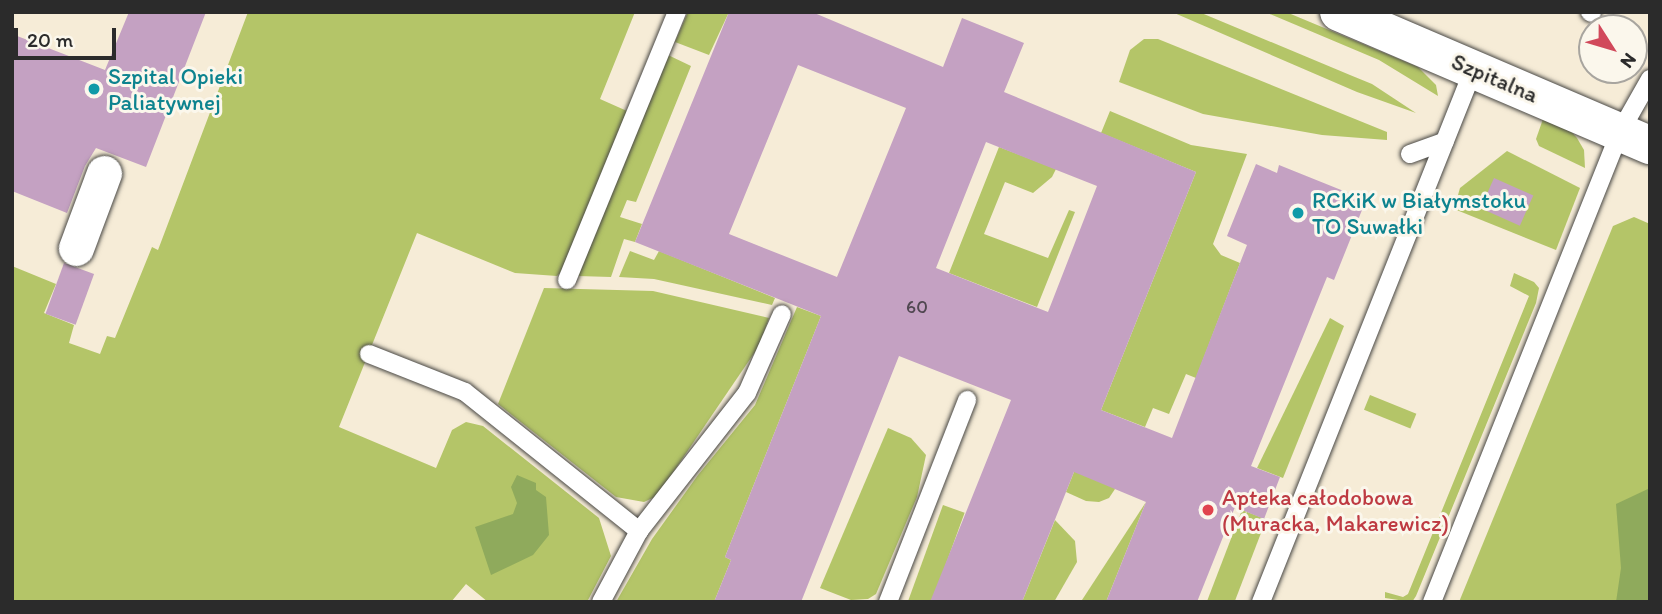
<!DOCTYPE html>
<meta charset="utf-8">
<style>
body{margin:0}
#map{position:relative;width:1662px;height:614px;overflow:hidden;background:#f6ecd7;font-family:Itim,sans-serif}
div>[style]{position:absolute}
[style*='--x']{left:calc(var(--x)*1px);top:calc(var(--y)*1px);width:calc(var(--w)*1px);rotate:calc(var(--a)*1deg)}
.green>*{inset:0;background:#b4c568;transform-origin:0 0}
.forest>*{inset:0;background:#8faa5c}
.building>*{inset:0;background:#c4a1c2;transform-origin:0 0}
.roads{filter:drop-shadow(0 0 2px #494845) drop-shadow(0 0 2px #494845)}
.service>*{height:18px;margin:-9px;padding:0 9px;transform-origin:9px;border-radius:9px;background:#fff}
.minor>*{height:35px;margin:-17.5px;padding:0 17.5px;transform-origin:17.5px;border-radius:17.5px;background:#fff}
.tertiary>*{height:38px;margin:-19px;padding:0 19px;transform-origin:19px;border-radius:19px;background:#fff}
.dots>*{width:19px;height:19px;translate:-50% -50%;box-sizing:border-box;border:4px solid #fbf7ec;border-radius:50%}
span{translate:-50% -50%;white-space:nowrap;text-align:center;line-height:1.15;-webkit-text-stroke:6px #fbf7ec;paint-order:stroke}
.number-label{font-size:19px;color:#514851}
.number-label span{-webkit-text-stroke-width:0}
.culture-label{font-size:23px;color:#0d838f}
.left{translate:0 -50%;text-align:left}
.street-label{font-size:23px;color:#2b2b2b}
.health-label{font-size:23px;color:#be3a42}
.frame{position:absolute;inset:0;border:14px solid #2b2b2b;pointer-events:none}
.north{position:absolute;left:1578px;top:14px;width:70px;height:70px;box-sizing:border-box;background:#fbf7ec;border:2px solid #a8a59f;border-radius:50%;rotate:127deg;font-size:19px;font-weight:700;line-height:28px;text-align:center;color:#2b2b2b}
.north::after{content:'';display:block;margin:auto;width:24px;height:32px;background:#d1495b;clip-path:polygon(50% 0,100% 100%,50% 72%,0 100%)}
.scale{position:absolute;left:14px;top:28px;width:102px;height:32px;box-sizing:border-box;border:4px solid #2b2b2b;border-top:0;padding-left:9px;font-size:21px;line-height:24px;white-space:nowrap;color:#2b2b2b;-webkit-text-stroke:5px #fbf7ec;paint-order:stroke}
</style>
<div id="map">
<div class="green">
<div style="clip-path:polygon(248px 12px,635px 12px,600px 99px,627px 111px,561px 272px,557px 276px,515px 273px,417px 233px,339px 427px,436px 468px,452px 430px,466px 422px,483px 426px,599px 518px,611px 556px,587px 602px,488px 602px,466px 584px,451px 602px,12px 602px,12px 266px,56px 284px,44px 313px,74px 325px,69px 343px,100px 354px,107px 336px,115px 338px,152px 247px,158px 250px)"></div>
<div style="clip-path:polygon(688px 12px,729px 12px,709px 55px,675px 42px)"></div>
<div style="clip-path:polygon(1172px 12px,1199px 12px,1350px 75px,1372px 84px,1416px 113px,1357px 92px)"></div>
<div style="clip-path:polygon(1265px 12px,1286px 12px,1418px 67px,1436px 85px,1438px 96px,1379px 60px)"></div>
<div style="clip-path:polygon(1144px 39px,1158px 39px,1387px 132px,1387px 140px,1322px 135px,1203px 114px,1119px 82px,1130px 50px)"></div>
<div style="clip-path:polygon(668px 55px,691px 66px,636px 202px,627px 200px,620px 217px,642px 224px,635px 242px,624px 239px,611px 277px,578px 276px)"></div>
<div style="clip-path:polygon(1110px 111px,1191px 145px,1247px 154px,1213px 244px,1221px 255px,1240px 263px,1196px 378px,1186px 374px,1169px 414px,1153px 408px,1145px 427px,1101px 410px,1196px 172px,1101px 133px)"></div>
<div style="clip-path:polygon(1543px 119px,1569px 129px,1577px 138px,1584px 150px,1585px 168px,1539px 146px,1536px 139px)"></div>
<div style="clip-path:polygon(999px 147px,1056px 169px,1052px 177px,1033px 193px,1005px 182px,984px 234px,1048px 258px,1069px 210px,1075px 212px,1037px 307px,949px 273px)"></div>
<div style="clip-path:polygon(1507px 151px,1580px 188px,1556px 250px,1454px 209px,1460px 188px)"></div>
<div style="clip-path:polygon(1634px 217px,1650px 224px,1650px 602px,1459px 602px,1613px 226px)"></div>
<div style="clip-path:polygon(630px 251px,654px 260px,659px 251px,775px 298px,772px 305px,654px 279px,619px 277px)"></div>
<div style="clip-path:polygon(1514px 273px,1534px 282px,1539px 288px,1536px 303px,1416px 596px,1412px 602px,1385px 598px,1385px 592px,1403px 597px,1408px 594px,1529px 296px,1510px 286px)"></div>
<div style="clip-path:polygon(544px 288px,653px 291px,769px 318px,759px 346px,657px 496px,644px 502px,616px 497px,498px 404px)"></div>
<div style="clip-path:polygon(797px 307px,821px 316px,725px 557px,731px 560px,714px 602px,616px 602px,652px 539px,698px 475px,755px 405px)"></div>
<div style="clip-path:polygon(1330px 318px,1344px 326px,1283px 478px,1257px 468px)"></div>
<div style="left:1370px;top:395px;width:50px;height:16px;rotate:22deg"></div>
<div style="clip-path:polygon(1092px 427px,1115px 489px,1109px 498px,1099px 502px,1086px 501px,1066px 492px)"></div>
<div style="clip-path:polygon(888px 428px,911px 438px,926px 455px,917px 497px,876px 594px,868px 599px,851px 600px,820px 588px)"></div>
<div style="clip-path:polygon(1146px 502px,1106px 602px,1081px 602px,1082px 600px)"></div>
<div style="left:943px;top:505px;width:23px;height:105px;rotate:20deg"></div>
<div style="left:1242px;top:510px;width:26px;height:99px;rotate:21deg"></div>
<div style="clip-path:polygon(1055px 520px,1075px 541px,1077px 562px,1054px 602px,1022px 602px)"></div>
</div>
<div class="forest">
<div style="clip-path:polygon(517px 475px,536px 483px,536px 490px,546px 497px,549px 535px,533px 555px,491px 575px,475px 527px,513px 514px,517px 503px,511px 487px)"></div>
<div style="clip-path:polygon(1650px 488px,1650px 602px,1616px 602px,1621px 568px,1616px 504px)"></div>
</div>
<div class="building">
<div style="clip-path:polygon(129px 12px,206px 12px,146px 167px,96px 148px,85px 166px,67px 213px,12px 191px,12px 34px,105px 70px)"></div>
<div style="clip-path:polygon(evenodd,729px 12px,812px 12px,943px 67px,962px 18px,1024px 43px,1004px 92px,1196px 172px,1101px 410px,1172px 438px,1247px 245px,1227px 236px,1256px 164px,1277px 173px,1279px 165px,1366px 200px,1334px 280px,1327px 277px,1251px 466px,1280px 477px,1264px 519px,1235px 507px,1197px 602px,1106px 602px,1146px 502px,1074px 472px,1022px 602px,930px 602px,1011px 400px,899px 356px,801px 602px,714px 602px,731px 560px,725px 557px,821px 316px,635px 242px,729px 12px,798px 65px,906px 108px,837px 277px,729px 234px,798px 65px,729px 12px,986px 142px,1097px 186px,1048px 312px,936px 268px,986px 142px)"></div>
<div style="left:1494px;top:178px;width:43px;height:33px;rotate:24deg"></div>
<div style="left:64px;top:263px;width:32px;height:54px;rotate:20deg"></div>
</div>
<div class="roads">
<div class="service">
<div style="--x:1590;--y:12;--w:2;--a:27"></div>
<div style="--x:1410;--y:154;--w:37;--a:-20"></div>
<div style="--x:567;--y:280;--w:290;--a:-67.7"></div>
<div style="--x:369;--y:354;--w:103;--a:21.6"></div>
<div style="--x:465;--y:392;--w:223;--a:38.6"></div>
<div style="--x:601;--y:602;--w:81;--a:-61.8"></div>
<div style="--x:639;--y:531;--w:175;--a:-52"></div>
<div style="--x:747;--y:393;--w:86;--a:-66.1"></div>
<div style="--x:888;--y:602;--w:217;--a:-68.6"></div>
<div style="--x:1261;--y:602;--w:575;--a:-68.25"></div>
<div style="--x:1432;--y:602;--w:506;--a:-68.2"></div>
<div style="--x:1620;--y:132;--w:61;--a:-60.5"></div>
</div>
<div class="minor">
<div style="--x:76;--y:248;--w:80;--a:-69.5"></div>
</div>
<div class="tertiary">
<div style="--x:1339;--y:12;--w:338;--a:23.2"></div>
</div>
</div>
<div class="dots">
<div style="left:94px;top:89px;background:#0f9aa8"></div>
<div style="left:1298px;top:213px;background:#0f9aa8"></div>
<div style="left:1208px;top:510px;background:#e0444e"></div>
</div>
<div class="number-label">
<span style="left:917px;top:307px">60</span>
</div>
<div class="culture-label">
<span class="left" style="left:108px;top:89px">Szpital Opieki<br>Paliatywnej</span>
<span class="left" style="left:1312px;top:213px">RCKiK w Białymstoku<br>TO Suwałki</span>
</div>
<div class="street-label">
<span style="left:1495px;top:78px;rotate:23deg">Szpitalna</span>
</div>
<div class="health-label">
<span class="left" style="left:1222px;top:510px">Apteka całodobowa<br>(Muracka, Makarewicz)</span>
</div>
<div class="frame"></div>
<div class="north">N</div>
<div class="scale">20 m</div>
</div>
